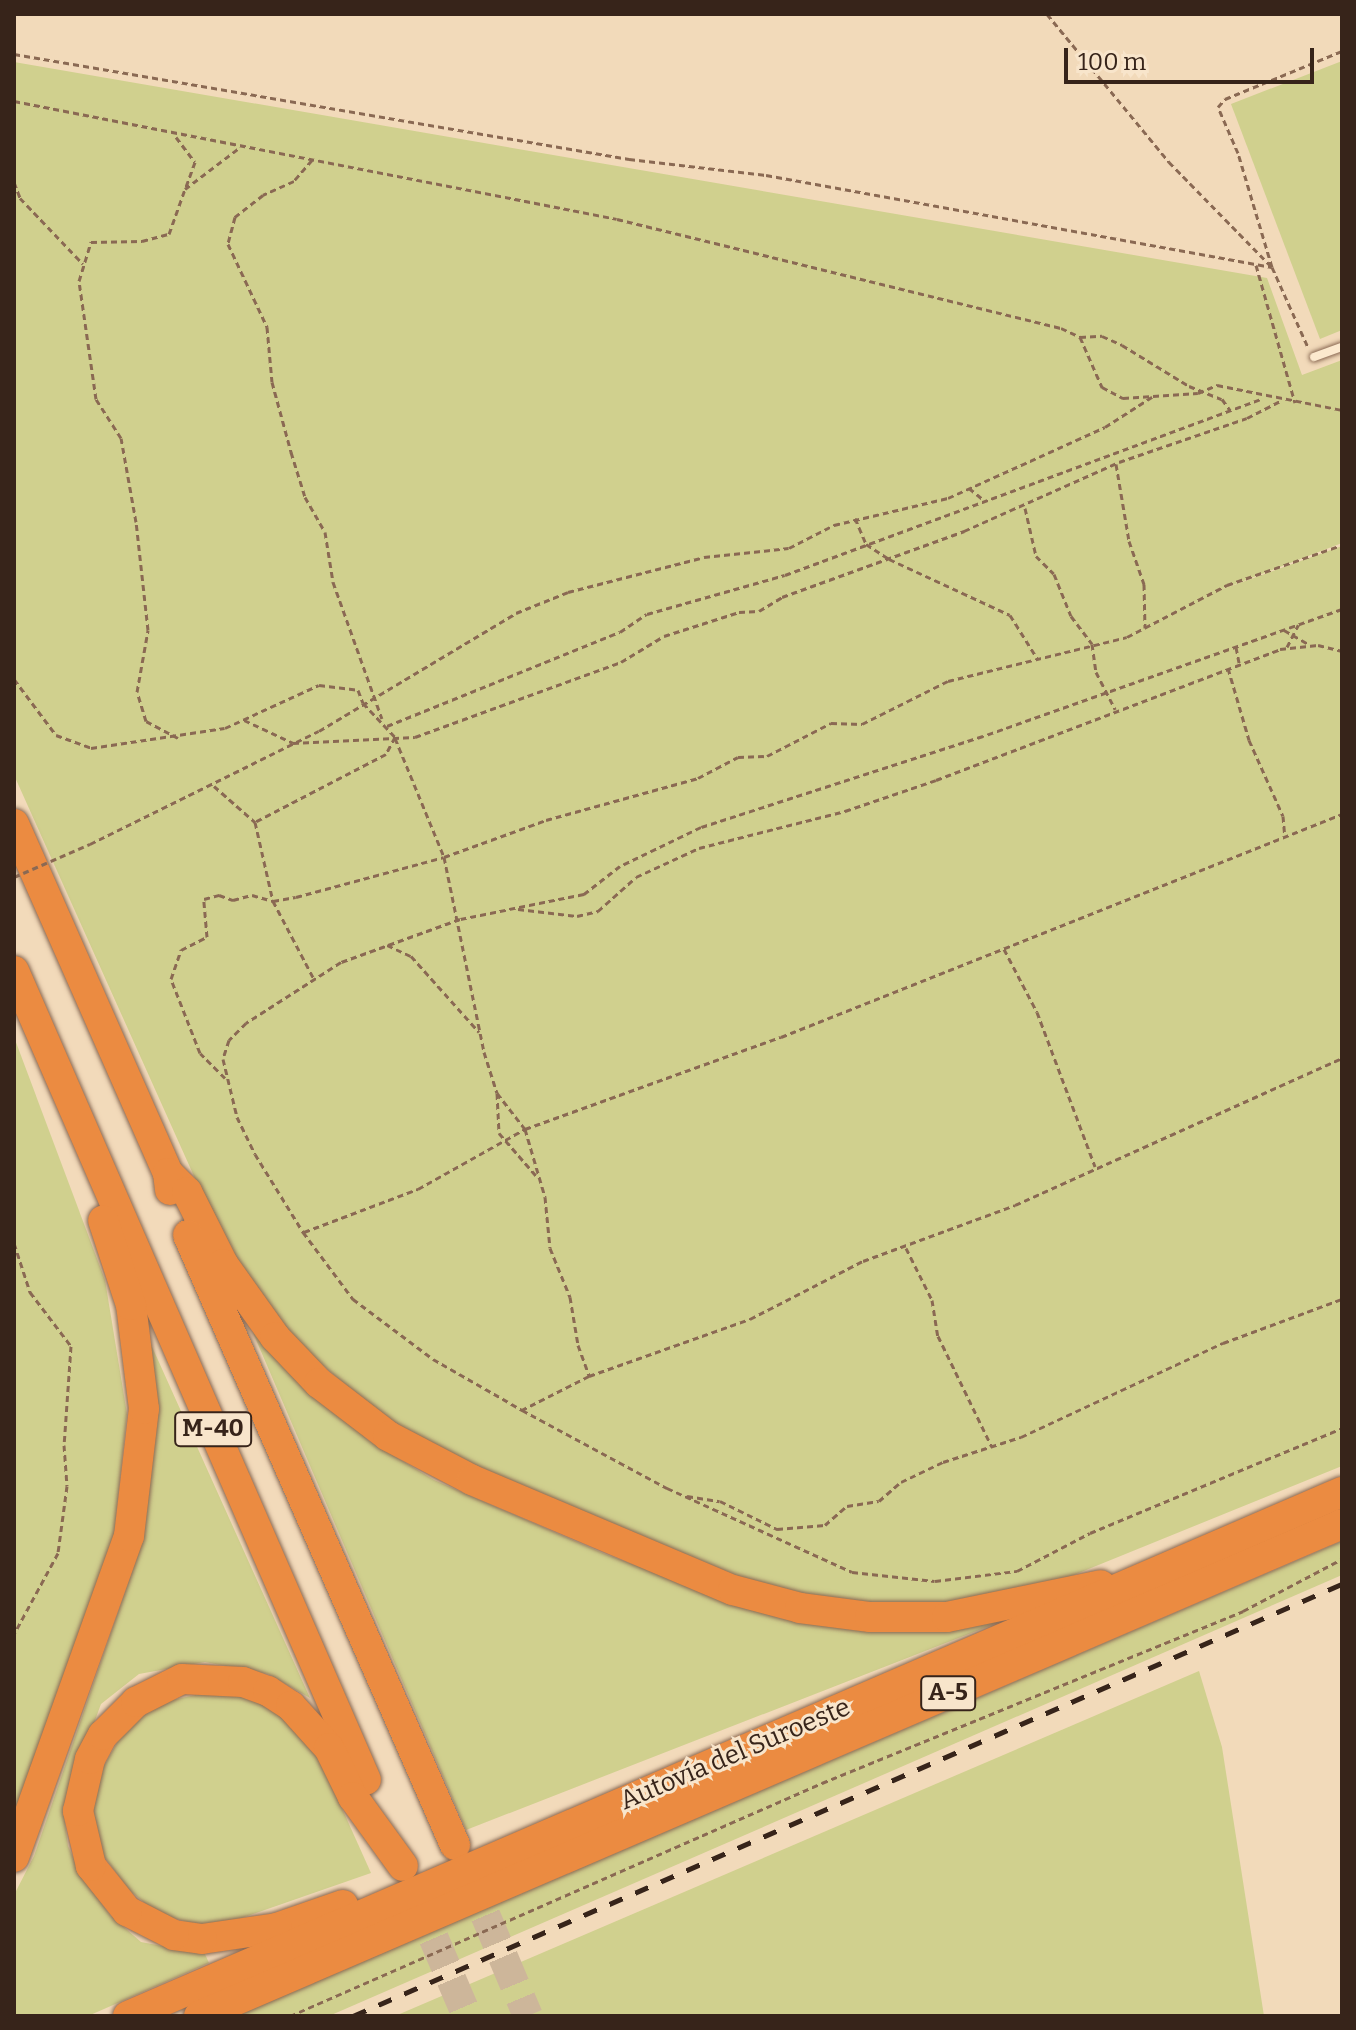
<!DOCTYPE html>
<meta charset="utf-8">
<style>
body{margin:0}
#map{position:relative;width:1356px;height:2030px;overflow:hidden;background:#f2daba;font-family:Bitter,serif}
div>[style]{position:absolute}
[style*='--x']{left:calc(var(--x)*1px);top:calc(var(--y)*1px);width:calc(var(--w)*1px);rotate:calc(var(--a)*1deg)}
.green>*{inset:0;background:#d0d08e}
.highway-tunnel>*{height:30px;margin-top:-15px;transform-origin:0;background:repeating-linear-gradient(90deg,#cdb69a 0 30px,transparent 0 45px)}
.path>*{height:3px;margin-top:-1.5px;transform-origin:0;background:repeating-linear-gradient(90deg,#8a6953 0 6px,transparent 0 10px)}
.roads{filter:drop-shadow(0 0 2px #8a6953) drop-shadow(0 0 2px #8a6953)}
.lane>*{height:8px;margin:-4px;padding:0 4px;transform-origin:4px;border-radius:4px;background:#fce9ce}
.highway>*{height:30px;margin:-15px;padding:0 15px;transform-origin:15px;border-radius:15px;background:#eb8b41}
.rail>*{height:5px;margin-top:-2.5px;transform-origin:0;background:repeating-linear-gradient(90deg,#37241a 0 14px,transparent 0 28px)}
.path-bridge>*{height:3px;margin-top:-1.5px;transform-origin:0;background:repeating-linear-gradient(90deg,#8a6953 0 6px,transparent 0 10px)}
span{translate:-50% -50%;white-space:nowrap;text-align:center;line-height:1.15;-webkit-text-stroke:6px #f8e5cb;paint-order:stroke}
.shield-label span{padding:2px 6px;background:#f8e5cb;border:2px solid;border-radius:6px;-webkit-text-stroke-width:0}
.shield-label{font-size:24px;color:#37241a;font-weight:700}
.street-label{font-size:26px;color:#37241a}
.frame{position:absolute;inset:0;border:16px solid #37241a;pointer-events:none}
.scale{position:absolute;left:1064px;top:48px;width:250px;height:36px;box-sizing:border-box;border:4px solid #37241a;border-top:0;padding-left:10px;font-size:24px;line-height:28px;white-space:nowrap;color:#37241a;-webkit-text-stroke:6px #f8e5cb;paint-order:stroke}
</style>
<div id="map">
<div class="green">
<div style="clip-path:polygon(1342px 61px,1342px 330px,1320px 339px,1231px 104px)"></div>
<div style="clip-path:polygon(14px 62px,1267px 278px,1302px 375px,1342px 360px,1342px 543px,1215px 592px,1342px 546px,1342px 1466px,1064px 1579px,961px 1603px,829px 1602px,747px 1582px,485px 1472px,377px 1413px,290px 1336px,227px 1244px,202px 1194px,14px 775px)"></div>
<div style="clip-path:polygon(14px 1037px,105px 1280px,127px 1414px,114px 1536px,14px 1819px)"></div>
<div style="clip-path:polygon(248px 1321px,368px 1440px,434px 1480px,605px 1554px,782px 1619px,1051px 1602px,466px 1830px)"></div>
<div style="clip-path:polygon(149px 1340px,310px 1698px,268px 1674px,205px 1662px,139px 1674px,101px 1704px,63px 1807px,68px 1846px,81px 1875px,110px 1915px,141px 1942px,205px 1954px,209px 1963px,88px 2016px,14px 2016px,14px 1895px,34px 1856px,136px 1560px)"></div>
<div style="clip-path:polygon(1342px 1541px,1342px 1575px,329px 2016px,236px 2016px)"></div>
<div style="clip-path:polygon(1199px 1671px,1222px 1747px,1264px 2016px,395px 2016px)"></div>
<div style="clip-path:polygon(218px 1690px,257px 1696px,292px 1721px,322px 1764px,371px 1873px,210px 1929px,157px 1913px,129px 1890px,100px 1851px,92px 1808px,101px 1771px,122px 1734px,159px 1703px)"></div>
</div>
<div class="highway-tunnel">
<div style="--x:468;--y:1874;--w:154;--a:67.1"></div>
<div style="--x:416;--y:1897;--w:129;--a:66.8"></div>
</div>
<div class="path">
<div style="--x:1047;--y:14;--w:192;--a:50.5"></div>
<div style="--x:1169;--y:162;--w:147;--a:45.6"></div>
<div style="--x:1272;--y:267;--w:88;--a:65.8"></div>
<div style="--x:14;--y:54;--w:624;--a:9.69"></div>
<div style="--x:629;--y:159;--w:138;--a:6.7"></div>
<div style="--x:766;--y:175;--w:514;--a:10.3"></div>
<div style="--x:1272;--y:267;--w:119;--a:-106.6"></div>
<div style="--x:1238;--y:153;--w:50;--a:-113.5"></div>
<div style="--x:1218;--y:107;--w:11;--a:-49"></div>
<div style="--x:1225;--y:99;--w:126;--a:-22.3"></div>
<div style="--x:14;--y:101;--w:614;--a:11.07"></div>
<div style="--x:617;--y:219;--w:457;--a:13.8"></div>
<div style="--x:1061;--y:328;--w:21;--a:25"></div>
<div style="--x:1080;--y:337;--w:55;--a:66.3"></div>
<div style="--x:1102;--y:387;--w:24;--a:28"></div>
<div style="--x:1123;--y:398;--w:75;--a:-3.8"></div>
<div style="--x:1198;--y:393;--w:21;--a:-23"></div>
<div style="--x:1217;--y:385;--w:127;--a:11.3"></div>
<div style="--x:176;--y:137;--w:31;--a:53"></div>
<div style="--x:195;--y:162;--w:29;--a:110"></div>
<div style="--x:312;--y:160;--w:28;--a:131"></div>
<div style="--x:294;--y:181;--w:34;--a:156"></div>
<div style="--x:263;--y:195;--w:36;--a:142"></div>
<div style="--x:235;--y:217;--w:28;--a:105"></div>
<div style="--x:228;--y:244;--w:92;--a:64.8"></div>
<div style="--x:267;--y:327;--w:55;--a:84.8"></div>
<div style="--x:272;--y:382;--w:73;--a:74.8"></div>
<div style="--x:291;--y:452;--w:47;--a:72.7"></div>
<div style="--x:305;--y:497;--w:40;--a:60.3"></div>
<div style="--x:325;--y:532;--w:51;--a:80.9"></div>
<div style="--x:333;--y:582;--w:145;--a:70.3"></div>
<div style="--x:14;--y:182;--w:17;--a:69"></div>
<div style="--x:20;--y:198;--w:91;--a:46.3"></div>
<div style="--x:1256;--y:265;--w:143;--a:74.2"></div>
<div style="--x:1080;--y:337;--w:22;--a:-3"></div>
<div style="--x:1102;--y:336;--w:22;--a:24"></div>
<div style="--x:1122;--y:345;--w:79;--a:31.5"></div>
<div style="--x:1189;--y:386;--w:35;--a:22"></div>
<div style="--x:1222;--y:399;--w:14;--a:54"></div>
<div style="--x:1116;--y:464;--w:78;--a:80.4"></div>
<div style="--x:1129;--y:541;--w:46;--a:70.8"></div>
<div style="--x:1144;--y:584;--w:44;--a:88.7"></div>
<div style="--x:969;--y:488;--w:21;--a:39"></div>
<div style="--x:1025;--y:508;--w:49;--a:77.1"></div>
<div style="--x:1036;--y:556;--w:25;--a:45"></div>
<div style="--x:1054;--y:574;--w:45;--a:68"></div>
<div style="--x:1071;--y:616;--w:35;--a:53"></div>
<div style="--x:1092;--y:644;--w:28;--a:82"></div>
<div style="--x:1096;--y:672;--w:42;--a:62.8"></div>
<div style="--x:855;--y:518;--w:28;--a:67"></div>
<div style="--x:866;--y:544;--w:27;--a:33"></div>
<div style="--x:889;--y:559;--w:133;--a:24.8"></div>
<div style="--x:1010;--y:615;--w:51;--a:57.9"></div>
<div style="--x:1342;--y:609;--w:381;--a:160.5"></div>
<div style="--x:983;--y:736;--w:296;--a:162.1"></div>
<div style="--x:701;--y:827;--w:90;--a:154.3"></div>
<div style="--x:620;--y:866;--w:46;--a:142.1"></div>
<div style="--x:584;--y:894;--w:126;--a:168.6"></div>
<div style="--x:460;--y:919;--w:127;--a:160.1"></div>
<div style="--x:341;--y:962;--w:113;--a:147.3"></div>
<div style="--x:246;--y:1023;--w:24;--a:135"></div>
<div style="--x:229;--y:1040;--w:20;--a:108"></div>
<div style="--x:223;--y:1059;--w:60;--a:76.4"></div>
<div style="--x:237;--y:1117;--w:41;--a:64.1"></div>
<div style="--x:255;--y:1154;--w:92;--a:58.4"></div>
<div style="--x:303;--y:1232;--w:84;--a:53.3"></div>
<div style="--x:353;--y:1299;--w:100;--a:36.9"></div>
<div style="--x:433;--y:1359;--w:103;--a:29.8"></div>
<div style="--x:522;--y:1410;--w:165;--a:28.3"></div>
<div style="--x:667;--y:1488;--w:203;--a:24.4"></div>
<div style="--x:852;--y:1572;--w:83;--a:6.2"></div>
<div style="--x:935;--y:1581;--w:83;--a:-7"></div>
<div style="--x:1017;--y:1571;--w:82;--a:-27.5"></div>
<div style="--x:1090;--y:1533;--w:273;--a:-22.6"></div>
<div style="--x:1284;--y:630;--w:28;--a:30"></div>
<div style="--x:1236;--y:647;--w:16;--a:79"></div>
<div style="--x:1287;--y:647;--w:25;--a:-63"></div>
<div style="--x:1228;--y:668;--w:75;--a:73.7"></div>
<div style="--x:1249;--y:740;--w:83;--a:65.9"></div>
<div style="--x:1283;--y:816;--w:21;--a:85"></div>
<div style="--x:14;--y:679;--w:70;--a:53.1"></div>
<div style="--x:56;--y:735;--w:37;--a:20"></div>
<div style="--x:91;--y:748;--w:135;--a:-8.5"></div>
<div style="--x:225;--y:728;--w:103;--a:-24.6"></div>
<div style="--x:319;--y:685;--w:39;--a:7"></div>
<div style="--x:358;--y:690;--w:14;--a:69"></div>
<div style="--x:363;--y:703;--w:47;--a:46.7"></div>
<div style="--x:395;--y:737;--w:19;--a:118"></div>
<div style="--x:386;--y:754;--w:148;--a:152.6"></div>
<div style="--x:244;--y:720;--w:54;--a:25.1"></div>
<div style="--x:293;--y:743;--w:122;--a:-2.8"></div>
<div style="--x:415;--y:737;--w:219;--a:-20"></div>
<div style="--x:621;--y:662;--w:50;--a:-31.2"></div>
<div style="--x:664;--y:636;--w:79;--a:-17.7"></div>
<div style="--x:739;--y:612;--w:20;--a:-3"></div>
<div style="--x:759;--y:611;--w:27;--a:-31"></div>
<div style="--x:782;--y:597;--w:194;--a:-19.9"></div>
<div style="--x:964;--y:531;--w:170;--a:-24"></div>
<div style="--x:1119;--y:462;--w:135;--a:-19"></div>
<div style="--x:1247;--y:418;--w:37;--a:-27"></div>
<div style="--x:387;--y:726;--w:251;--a:-22"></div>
<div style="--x:620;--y:632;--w:32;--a:-34"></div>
<div style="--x:647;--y:614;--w:143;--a:-15.8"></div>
<div style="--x:785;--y:575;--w:507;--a:-20.29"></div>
<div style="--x:178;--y:738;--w:36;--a:-152"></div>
<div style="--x:146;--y:721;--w:30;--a:-107"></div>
<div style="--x:137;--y:692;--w:63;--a:-79.9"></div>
<div style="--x:148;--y:630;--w:109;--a:-96.3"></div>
<div style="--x:136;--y:522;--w:85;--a:-100.1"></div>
<div style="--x:121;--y:438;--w:46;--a:-122.7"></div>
<div style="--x:96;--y:399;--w:119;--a:-98.2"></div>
<div style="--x:79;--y:281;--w:41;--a:-72.9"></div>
<div style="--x:91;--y:242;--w:51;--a:-1.1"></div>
<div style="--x:142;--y:241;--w:28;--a:-15"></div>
<div style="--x:169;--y:234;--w:48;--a:-70.4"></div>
<div style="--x:185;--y:189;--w:68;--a:-37.2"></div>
<div style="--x:395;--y:738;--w:129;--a:67.6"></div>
<div style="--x:444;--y:857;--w:199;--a:78.4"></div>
<div style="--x:484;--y:1052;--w:43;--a:72.4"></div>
<div style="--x:497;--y:1093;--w:46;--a:52.1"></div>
<div style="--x:525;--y:1129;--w:71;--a:73.6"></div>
<div style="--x:545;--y:1197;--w:51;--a:84.4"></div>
<div style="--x:550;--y:1248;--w:53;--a:67.8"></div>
<div style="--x:570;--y:1297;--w:49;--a:80.5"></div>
<div style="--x:578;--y:1345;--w:33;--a:70"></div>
<div style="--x:589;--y:1376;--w:75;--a:153.1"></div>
<div style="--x:214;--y:786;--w:55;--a:41.3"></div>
<div style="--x:255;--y:822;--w:81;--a:77.2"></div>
<div style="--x:273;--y:901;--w:88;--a:62.3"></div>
<div style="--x:90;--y:844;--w:255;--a:-26.3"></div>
<div style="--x:319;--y:731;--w:230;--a:-30.9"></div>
<div style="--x:516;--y:613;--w:56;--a:-22"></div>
<div style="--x:568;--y:592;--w:140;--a:-14.4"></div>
<div style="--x:704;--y:557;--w:85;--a:-6"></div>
<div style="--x:789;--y:548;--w:51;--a:-27.1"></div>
<div style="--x:834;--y:525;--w:117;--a:-13.3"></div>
<div style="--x:948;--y:498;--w:172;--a:-24.3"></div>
<div style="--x:1105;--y:427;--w:56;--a:-32.6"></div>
<div style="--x:518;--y:909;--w:59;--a:6.8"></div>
<div style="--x:577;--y:916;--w:22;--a:-13"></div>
<div style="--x:598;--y:911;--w:51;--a:-41.8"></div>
<div style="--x:636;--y:877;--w:69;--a:-24.7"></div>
<div style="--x:699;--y:848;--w:151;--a:-14.2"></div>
<div style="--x:845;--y:811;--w:96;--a:-18.8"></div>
<div style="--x:936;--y:780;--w:368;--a:-20.8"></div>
<div style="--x:1280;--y:649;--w:38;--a:-6"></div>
<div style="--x:1318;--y:645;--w:25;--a:14"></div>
<div style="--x:387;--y:945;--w:26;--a:25"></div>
<div style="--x:411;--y:956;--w:102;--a:48.2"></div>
<div style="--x:1004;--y:949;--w:71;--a:62.4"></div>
<div style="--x:1037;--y:1012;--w:165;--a:69.4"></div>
<div style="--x:225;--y:1078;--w:35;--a:-135"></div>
<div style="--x:200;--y:1053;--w:79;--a:-111.4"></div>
<div style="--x:171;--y:979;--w:31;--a:-71"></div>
<div style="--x:181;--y:950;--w:29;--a:-27"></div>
<div style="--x:207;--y:937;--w:38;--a:-95"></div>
<div style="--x:204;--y:899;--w:16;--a:-15"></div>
<div style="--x:219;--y:895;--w:15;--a:20"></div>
<div style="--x:233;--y:900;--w:20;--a:-15"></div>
<div style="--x:252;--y:895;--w:22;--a:16"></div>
<div style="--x:273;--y:901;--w:23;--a:-10"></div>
<div style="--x:296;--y:897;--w:153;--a:-15.1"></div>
<div style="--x:444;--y:857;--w:109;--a:-19.9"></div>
<div style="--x:546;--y:820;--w:158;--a:-15.4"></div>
<div style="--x:698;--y:778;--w:45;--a:-27.7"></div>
<div style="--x:738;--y:757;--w:29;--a:-2"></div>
<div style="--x:767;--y:756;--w:72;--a:-27.3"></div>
<div style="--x:831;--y:723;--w:31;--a:2"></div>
<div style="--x:862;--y:724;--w:96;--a:-26.6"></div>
<div style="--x:948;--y:681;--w:184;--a:-13.8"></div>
<div style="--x:1127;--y:637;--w:113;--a:-27.5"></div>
<div style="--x:1227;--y:585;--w:122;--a:-19.2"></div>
<div style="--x:497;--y:1093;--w:40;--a:87.1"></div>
<div style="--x:499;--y:1133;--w:60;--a:49.1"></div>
<div style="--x:304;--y:1232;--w:122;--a:-20.7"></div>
<div style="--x:418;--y:1189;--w:123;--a:-29.3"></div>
<div style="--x:525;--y:1129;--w:272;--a:-19.8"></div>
<div style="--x:781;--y:1037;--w:604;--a:-21.68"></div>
<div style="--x:14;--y:1243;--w:52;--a:71.9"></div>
<div style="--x:30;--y:1292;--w:68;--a:52.8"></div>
<div style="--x:71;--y:1346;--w:99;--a:94"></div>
<div style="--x:64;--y:1445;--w:41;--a:85.8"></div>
<div style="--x:67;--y:1486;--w:68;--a:97.7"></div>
<div style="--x:58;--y:1553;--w:92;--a:118.5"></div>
<div style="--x:906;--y:1248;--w:58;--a:63.4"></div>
<div style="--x:932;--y:1300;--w:36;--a:81"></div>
<div style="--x:938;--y:1336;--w:123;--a:64.1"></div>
<div style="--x:589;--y:1376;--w:171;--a:-19.5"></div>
<div style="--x:750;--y:1319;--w:127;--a:-27.2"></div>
<div style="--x:863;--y:1261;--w:162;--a:-20.2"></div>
<div style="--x:1015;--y:1205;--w:359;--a:-24.2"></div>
<div style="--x:687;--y:1496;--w:33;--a:9"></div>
<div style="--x:720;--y:1501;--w:64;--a:26.2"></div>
<div style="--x:777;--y:1529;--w:48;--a:-4.8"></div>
<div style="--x:825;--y:1525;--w:29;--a:-41"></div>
<div style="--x:847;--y:1506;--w:32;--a:-9"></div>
<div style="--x:879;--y:1501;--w:29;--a:-41"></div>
<div style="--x:901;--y:1482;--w:47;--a:-25.5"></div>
<div style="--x:943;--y:1462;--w:82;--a:-17.8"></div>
<div style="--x:1021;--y:1437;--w:223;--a:-25"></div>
<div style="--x:1223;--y:1343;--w:127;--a:-20.3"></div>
<div style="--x:290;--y:2016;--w:581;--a:-23.65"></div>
<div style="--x:822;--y:1783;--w:455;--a:-22.2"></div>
<div style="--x:1243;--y:1611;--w:112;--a:-27.7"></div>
</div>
<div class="roads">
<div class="lane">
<div style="--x:1314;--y:357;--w:30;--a:-20"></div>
</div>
<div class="highway">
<div style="--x:14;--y:824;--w:381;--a:66.2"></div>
<div style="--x:168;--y:1173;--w:17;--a:83"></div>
<div style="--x:14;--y:971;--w:882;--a:66.49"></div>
<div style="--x:168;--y:1173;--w:27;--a:45"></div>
<div style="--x:187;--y:1192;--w:80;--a:63.4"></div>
<div style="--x:223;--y:1264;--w:90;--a:54.5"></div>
<div style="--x:275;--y:1337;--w:64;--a:46.3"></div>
<div style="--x:319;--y:1383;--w:87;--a:37.5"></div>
<div style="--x:388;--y:1436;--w:95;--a:27.6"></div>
<div style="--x:472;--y:1480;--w:283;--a:22.9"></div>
<div style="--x:733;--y:1590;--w:69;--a:15"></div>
<div style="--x:800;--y:1608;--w:71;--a:7.3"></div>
<div style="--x:870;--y:1617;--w:77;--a:0"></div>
<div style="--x:947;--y:1617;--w:157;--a:-11.7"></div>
<div style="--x:188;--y:1235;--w:666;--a:66.36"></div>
<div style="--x:14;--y:1857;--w:341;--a:-70.3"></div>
<div style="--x:129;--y:1536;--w:128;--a:-83.3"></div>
<div style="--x:144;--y:1409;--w:105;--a:-97.1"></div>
<div style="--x:131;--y:1305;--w:89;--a:-108.2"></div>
<div style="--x:343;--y:1905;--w:70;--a:160.8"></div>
<div style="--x:277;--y:1928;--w:76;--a:171.7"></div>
<div style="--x:202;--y:1939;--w:28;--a:-172"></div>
<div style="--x:174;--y:1935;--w:53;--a:-152.9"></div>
<div style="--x:127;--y:1911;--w:58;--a:-128.7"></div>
<div style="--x:91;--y:1866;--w:57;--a:-103.3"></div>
<div style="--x:78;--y:1811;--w:53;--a:-77"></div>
<div style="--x:90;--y:1759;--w:27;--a:-62"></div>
<div style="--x:103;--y:1735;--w:47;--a:-45"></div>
<div style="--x:136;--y:1702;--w:51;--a:-26.6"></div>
<div style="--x:182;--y:1679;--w:61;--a:2.8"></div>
<div style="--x:243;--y:1682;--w:27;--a:20"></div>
<div style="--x:268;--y:1691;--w:27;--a:33"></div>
<div style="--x:291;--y:1706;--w:57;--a:47.9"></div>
<div style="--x:329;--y:1748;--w:55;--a:63.9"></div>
<div style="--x:353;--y:1797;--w:85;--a:54.1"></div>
<div style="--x:128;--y:2016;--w:1322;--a:-23.35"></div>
<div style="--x:199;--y:2016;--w:1244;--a:-23.29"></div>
</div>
</div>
<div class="rail">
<div style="--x:353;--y:2016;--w:1079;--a:-23.6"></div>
</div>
<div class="path-bridge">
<div style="--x:14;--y:877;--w:83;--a:-23.5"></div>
</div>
<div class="shield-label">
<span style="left:213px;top:1429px">M-40</span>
<span style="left:948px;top:1693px">A-5</span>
</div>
<div class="street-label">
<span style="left:735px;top:1754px;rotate:-23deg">Autovía del Suroeste</span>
</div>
<div class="frame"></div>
<div class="scale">100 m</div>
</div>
